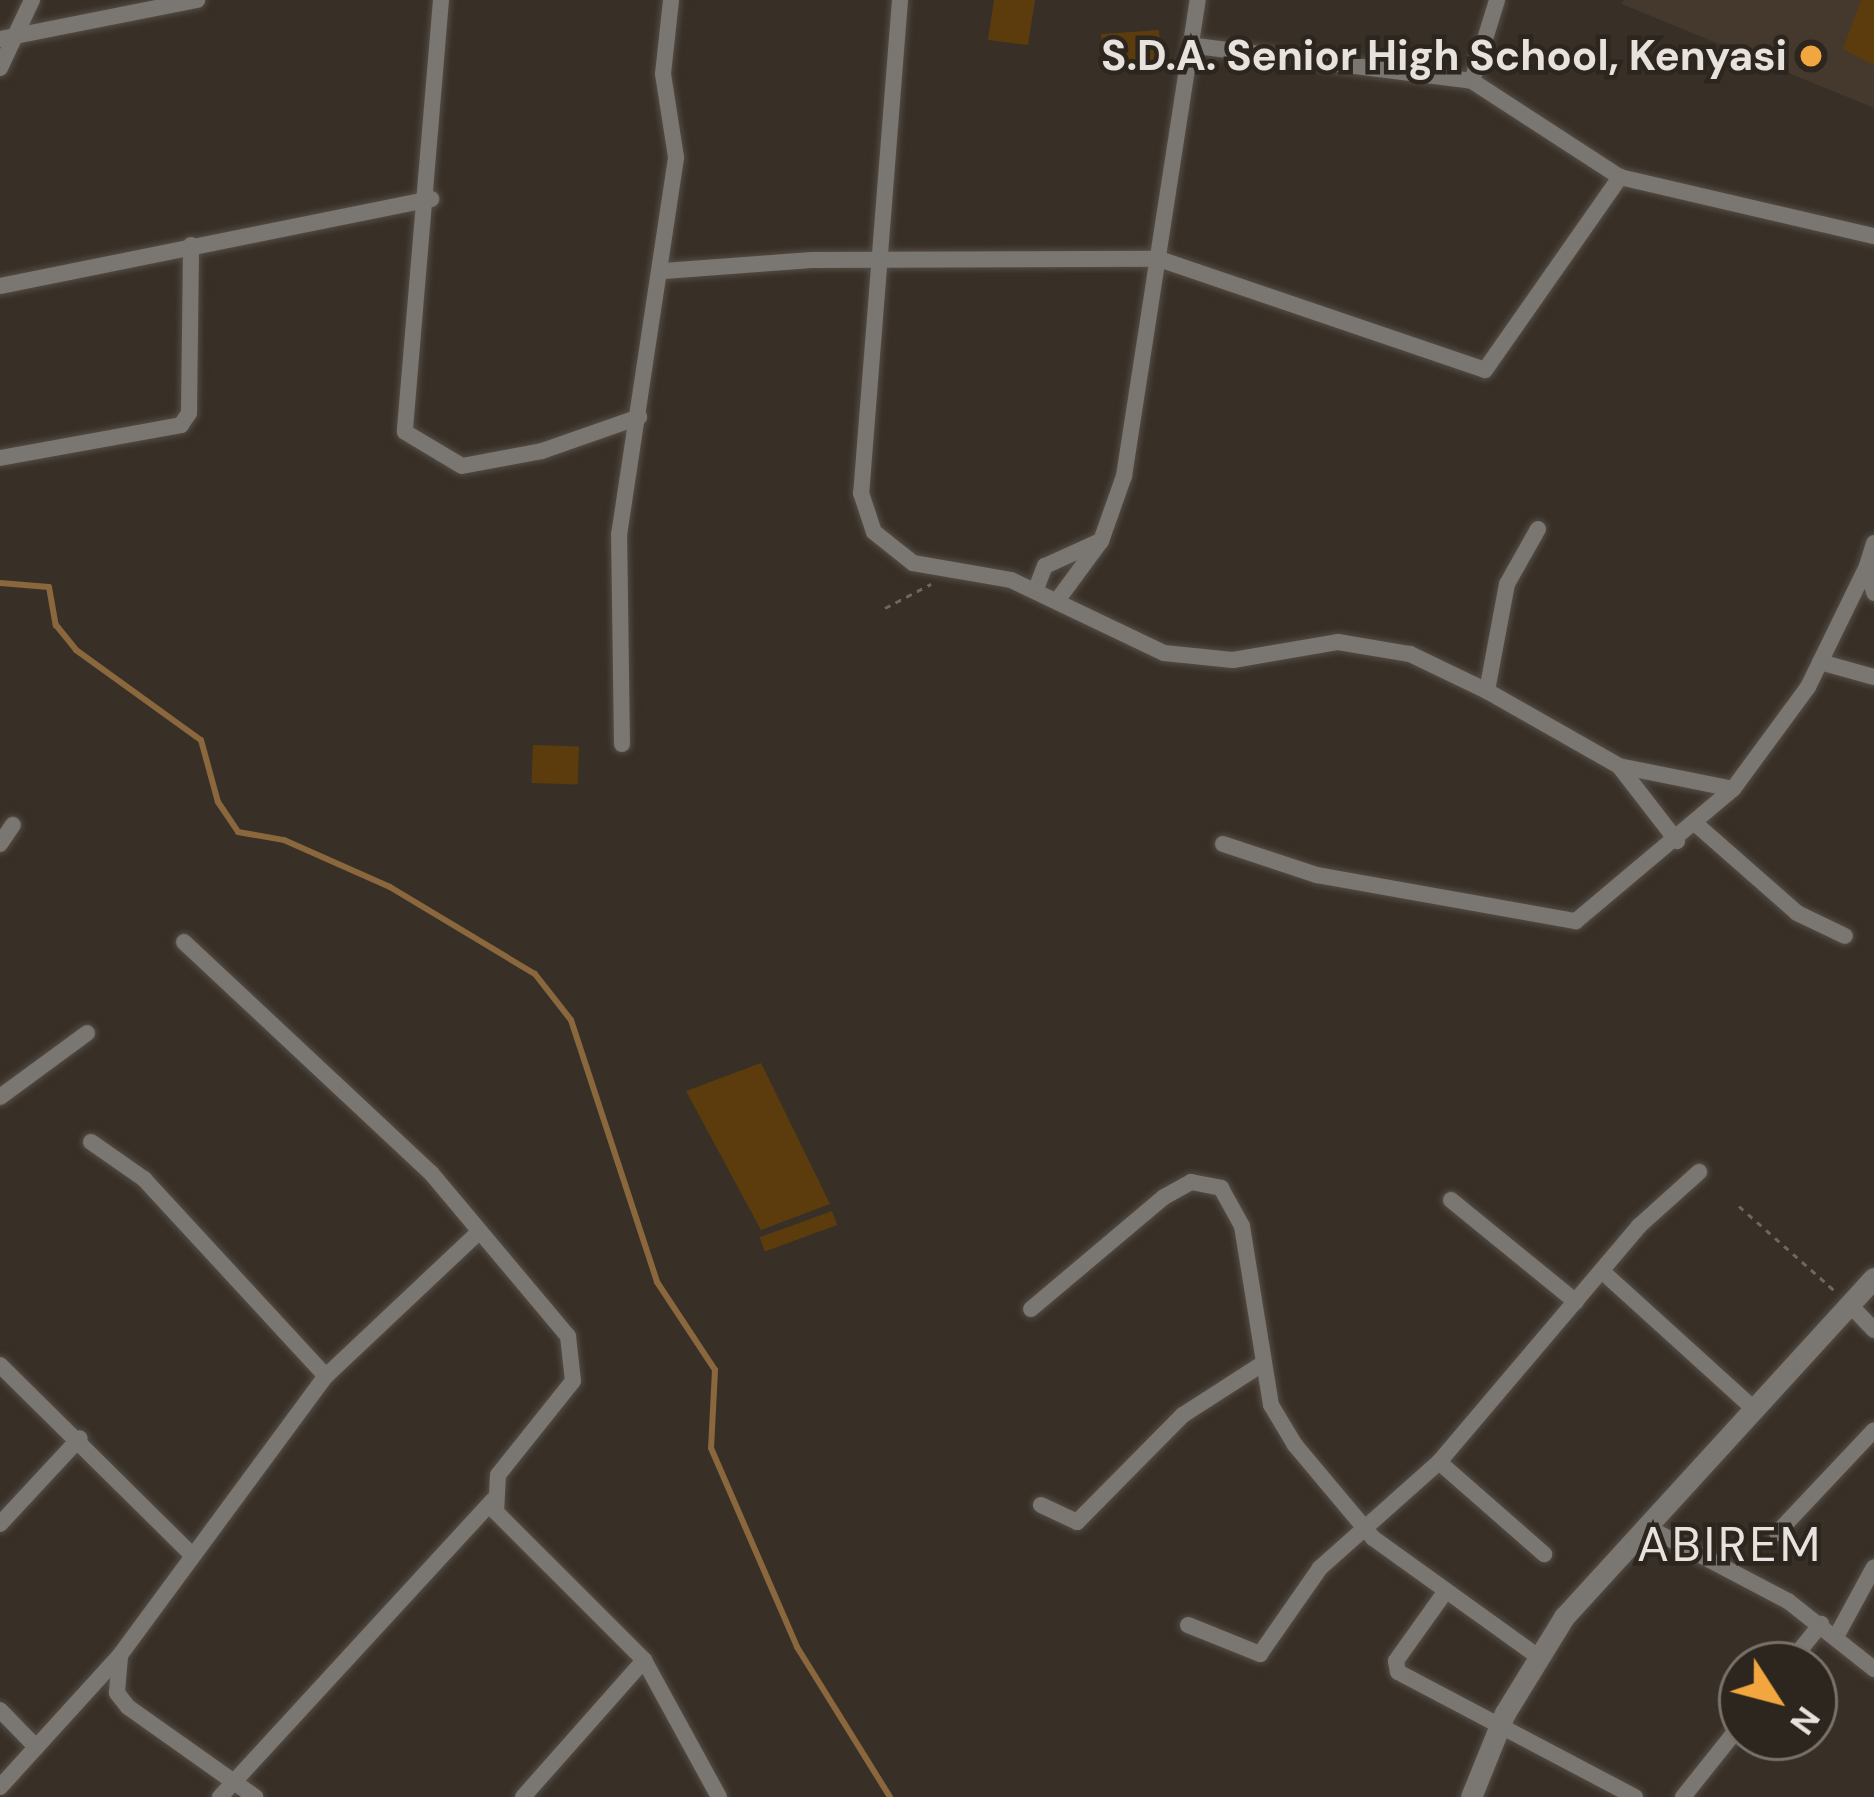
<!DOCTYPE html>
<style>
body{margin:0}
#map{position:relative;width:1874px;height:1797px;overflow:hidden;background:#383027;font-family:"DM Sans",sans-serif}
div>[style]{position:absolute}
[style*='--x']{left:calc(var(--x)*1px);top:calc(var(--y)*1px);width:calc(var(--w)*1px);rotate:calc(var(--a)*1deg)}
.built>*{inset:0;background:#45392d}
.stream>*{height:6px;margin:-3px;padding:0 3px;transform-origin:3px;border-radius:3px;background:#8a673c}
.building>*{inset:0;background:#5c3c0d;transform-origin:0 0}
.path>*{height:3px;margin-top:-1.5px;transform-origin:0;background:repeating-linear-gradient(90deg,#6e6760 0 6px,transparent 0 12px)}
.roads{filter:drop-shadow(0 0 3px #544c44) drop-shadow(0 0 3px #544c44)}
.minor>*{height:16px;margin:-8px;padding:0 8px;transform-origin:8px;border-radius:8px;background:#7a7672}
.tertiary>*{height:21px;margin:-10.5px;padding:0 10.5px;transform-origin:10.5px;border-radius:10.5px;background:#7a7672}
.dots>*{width:33px;height:33px;translate:-50% -50%;box-sizing:border-box;border:6px solid #2d261e;border-radius:50%}
span{translate:-50% -50%;white-space:nowrap;text-align:center;line-height:1.15;-webkit-text-stroke:9px #2d261e;paint-order:stroke}
.poi-label{font-size:42px;color:#e7e2dd;font-weight:700}
.right{translate:-100% -50%;text-align:right}
.quarter-label{font-size:48px;color:#e7e2dd;letter-spacing:3px}
.north{position:absolute;left:1718px;top:1641px;width:120px;height:120px;box-sizing:border-box;background:#2d261e;border:3px solid #77716a;border-radius:50%;rotate:126deg;font-size:33px;font-weight:700;line-height:48px;text-align:center;color:#e7e2dd}
.north::after{content:'';display:block;margin:auto;width:42px;height:54px;background:#f1a63f;clip-path:polygon(50% 0,100% 100%,50% 72%,0 100%)}
</style>
<div id="map">
<div class="built">
<div style="clip-path:polygon(1874px 0,1874px 108px,1622px 4px,1624px 0)"></div>
</div>
<div class="stream">
<div style="--x:0;--y:583;--w:49;--a:4.7"></div>
<div style="--x:49;--y:587;--w:39;--a:80"></div>
<div style="--x:56;--y:625;--w:32;--a:51"></div>
<div style="--x:76;--y:650;--w:154;--a:35.8"></div>
<div style="--x:201;--y:740;--w:64;--a:74.7"></div>
<div style="--x:218;--y:802;--w:36;--a:56"></div>
<div style="--x:238;--y:832;--w:47;--a:9.9"></div>
<div style="--x:284;--y:840;--w:116;--a:23.9"></div>
<div style="--x:390;--y:887;--w:169;--a:31"></div>
<div style="--x:535;--y:974;--w:58;--a:52"></div>
<div style="--x:571;--y:1020;--w:276;--a:71.8"></div>
<div style="--x:657;--y:1282;--w:105;--a:56.6"></div>
<div style="--x:715;--y:1370;--w:78;--a:92.9"></div>
<div style="--x:711;--y:1448;--w:217;--a:66.6"></div>
<div style="--x:797;--y:1647;--w:176;--a:58.2"></div>
</div>
<div class="building">
<div style="clip-path:polygon(994px 0,1035px 0,1028px 45px,988px 40px)"></div>
<div style="clip-path:polygon(1861px 0,1874px 0,1874px 65px,1843px 49px)"></div>
<div style="left:1159px;top:30px;width:29px;height:58px;rotate:86deg"></div>
<div style="left:533px;top:745px;width:46px;height:38px;rotate:2deg"></div>
<div style="clip-path:polygon(761px 1063px,830px 1204px,761px 1230px,686px 1091px)"></div>
<div style="left:832px;top:1211px;width:15px;height:77px;rotate:70deg"></div>
</div>
<div class="path">
<div style="--x:885;--y:608;--w:52;--a:-27.6"></div>
<div style="--x:1739;--y:1206;--w:128;--a:41.5"></div>
</div>
<div class="roads">
<div class="minor">
<div style="--x:441;--y:0;--w:433;--a:94.8"></div>
<div style="--x:405;--y:432;--w:66;--a:30.8"></div>
<div style="--x:462;--y:466;--w:81;--a:-10.6"></div>
<div style="--x:542;--y:451;--w:103;--a:-19.3"></div>
<div style="--x:900;--y:0;--w:495;--a:94.5"></div>
<div style="--x:861;--y:493;--w:41;--a:71.6"></div>
<div style="--x:874;--y:532;--w:50;--a:38.5"></div>
<div style="--x:913;--y:563;--w:99;--a:9.8"></div>
<div style="--x:1011;--y:580;--w:170;--a:25.5"></div>
<div style="--x:1164;--y:653;--w:69;--a:5.8"></div>
<div style="--x:1233;--y:660;--w:107;--a:-9.7"></div>
<div style="--x:1338;--y:642;--w:73;--a:9.5"></div>
<div style="--x:1410;--y:654;--w:85;--a:25.7"></div>
<div style="--x:0;--y:39;--w:201;--a:-11.2"></div>
<div style="--x:1196;--y:46;--w:278;--a:7.2"></div>
<div style="--x:1472;--y:81;--w:85;--a:-72.8"></div>
<div style="--x:0;--y:68;--w:75;--a:-64.8"></div>
<div style="--x:1472;--y:81;--w:176;--a:33"></div>
<div style="--x:1620;--y:177;--w:261;--a:13.1"></div>
<div style="--x:664;--y:271;--w:148;--a:-4.3"></div>
<div style="--x:812;--y:260;--w:347;--a:-0.2"></div>
<div style="--x:1159;--y:259;--w:344;--a:18.8"></div>
<div style="--x:1485;--y:370;--w:236;--a:-55"></div>
<div style="--x:0;--y:286;--w:440;--a:-11.4"></div>
<div style="--x:0;--y:458;--w:184;--a:-10.3"></div>
<div style="--x:181;--y:425;--w:14;--a:-56"></div>
<div style="--x:189;--y:413;--w:168;--a:-89.3"></div>
<div style="--x:1538;--y:529;--w:63;--a:119.4"></div>
<div style="--x:1507;--y:584;--w:109;--a:100.6"></div>
<div style="--x:1487;--y:691;--w:152;--a:29.6"></div>
<div style="--x:1619;--y:766;--w:116;--a:11.4"></div>
<div style="--x:1733;--y:789;--w:127;--a:-53.7"></div>
<div style="--x:1808;--y:687;--w:135;--a:-64"></div>
<div style="--x:1874;--y:543;--w:24;--a:107"></div>
<div style="--x:1867;--y:566;--w:28;--a:75"></div>
<div style="--x:1036;--y:589;--w:25;--a:-69"></div>
<div style="--x:1045;--y:566;--w:60;--a:-24.4"></div>
<div style="--x:1059;--y:598;--w:71;--a:-53.6"></div>
<div style="--x:1101;--y:541;--w:69;--a:-70.5"></div>
<div style="--x:1124;--y:476;--w:482;--a:-81.2"></div>
<div style="--x:1820;--y:662;--w:56;--a:15.5"></div>
<div style="--x:622;--y:744;--w:209;--a:-90.8"></div>
<div style="--x:619;--y:535;--w:382;--a:-81.4"></div>
<div style="--x:676;--y:157;--w:84;--a:-98.9"></div>
<div style="--x:663;--y:74;--w:74;--a:-83.8"></div>
<div style="--x:1619;--y:766;--w:95;--a:52.3"></div>
<div style="--x:1697;--y:825;--w:133;--a:41.3"></div>
<div style="--x:1797;--y:913;--w:53;--a:25.6"></div>
<div style="--x:0;--y:844;--w:23;--a:-56"></div>
<div style="--x:1223;--y:844;--w:99;--a:18.3"></div>
<div style="--x:1317;--y:875;--w:263;--a:10.1"></div>
<div style="--x:1576;--y:921;--w:205;--a:-40.1"></div>
<div style="--x:184;--y:942;--w:338;--a:43.1"></div>
<div style="--x:431;--y:1173;--w:213;--a:50"></div>
<div style="--x:568;--y:1336;--w:45;--a:83.7"></div>
<div style="--x:573;--y:1381;--w:120;--a:128.6"></div>
<div style="--x:498;--y:1475;--w:37;--a:93"></div>
<div style="--x:496;--y:1512;--w:209;--a:45"></div>
<div style="--x:644;--y:1660;--w:156;--a:61.3"></div>
<div style="--x:0;--y:1097;--w:108;--a:-36.3"></div>
<div style="--x:91;--y:1142;--w:65;--a:34.9"></div>
<div style="--x:144;--y:1179;--w:268;--a:47.3"></div>
<div style="--x:1451;--y:1200;--w:161;--a:39.2"></div>
<div style="--x:1604;--y:1273;--w:201;--a:42.2"></div>
<div style="--x:1849;--y:1304;--w:36;--a:46"></div>
<div style="--x:1031;--y:1309;--w:174;--a:-40.1"></div>
<div style="--x:1164;--y:1197;--w:31;--a:-29"></div>
<div style="--x:1191;--y:1182;--w:31;--a:11"></div>
<div style="--x:1221;--y:1188;--w:43;--a:61.1"></div>
<div style="--x:1242;--y:1226;--w:181;--a:80.8"></div>
<div style="--x:1271;--y:1405;--w:47;--a:59"></div>
<div style="--x:1295;--y:1445;--w:121;--a:50"></div>
<div style="--x:1373;--y:1538;--w:202;--a:35.7"></div>
<div style="--x:0;--y:1365;--w:270;--a:44.7"></div>
<div style="--x:1439;--y:1462;--w:140;--a:41.2"></div>
<div style="--x:1041;--y:1505;--w:40;--a:25"></div>
<div style="--x:1077;--y:1522;--w:151;--a:-45.3"></div>
<div style="--x:1183;--y:1415;--w:94;--a:-32.8"></div>
<div style="--x:0;--y:1524;--w:117;--a:-47.1"></div>
<div style="--x:1645;--y:1526;--w:161;--a:27.7"></div>
<div style="--x:1788;--y:1601;--w:110;--a:38.3"></div>
<div style="--x:1777;--y:1533;--w:141;--a:-46.7"></div>
<div style="--x:1443;--y:1595;--w:81;--a:125.5"></div>
<div style="--x:1396;--y:1661;--w:11;--a:80"></div>
<div style="--x:1398;--y:1672;--w:268;--a:27.8"></div>
<div style="--x:1188;--y:1625;--w:78;--a:21.9"></div>
<div style="--x:1260;--y:1654;--w:105;--a:-55.1"></div>
<div style="--x:1320;--y:1568;--w:159;--a:-41.7"></div>
<div style="--x:1439;--y:1462;--w:309;--a:-49.7"></div>
<div style="--x:1639;--y:1226;--w:81;--a:-42"></div>
<div style="--x:1837;--y:1635;--w:77;--a:-61.4"></div>
<div style="--x:120;--y:1657;--w:36;--a:95"></div>
<div style="--x:117;--y:1693;--w:18;--a:52"></div>
<div style="--x:128;--y:1707;--w:156;--a:35.3"></div>
<div style="--x:1788;--y:1665;--w:53;--a:-51.2"></div>
<div style="--x:0;--y:1710;--w:52;--a:45.8"></div>
<div style="--x:0;--y:1787;--w:178;--a:-47.7"></div>
<div style="--x:120;--y:1655;--w:347;--a:-53.6"></div>
<div style="--x:326;--y:1376;--w:210;--a:-43.3"></div>
<div style="--x:220;--y:1797;--w:403;--a:-47.4"></div>
<div style="--x:523;--y:1797;--w:183;--a:-48.5"></div>
<div style="--x:1683;--y:1797;--w:95;--a:-51.4"></div>
</div>
<div class="tertiary">
<div style="--x:1471;--y:1797;--w:91;--a:-68"></div>
<div style="--x:1505;--y:1713;--w:113;--a:-58.4"></div>
<div style="--x:1564;--y:1617;--w:459;--a:-47.6"></div>
</div>
</div>
<div class="dots">
<div style="left:1811px;top:56px;background:#f1a63f"></div>
</div>
<div class="poi-label">
<span class="right" style="left:1787px;top:56px">S.D.A. Senior High School, Kenyasi</span>
</div>
<div class="quarter-label">
<span style="left:1730px;top:1545px">ABIREM</span>
</div>
<div class="north">N</div>
</div>
